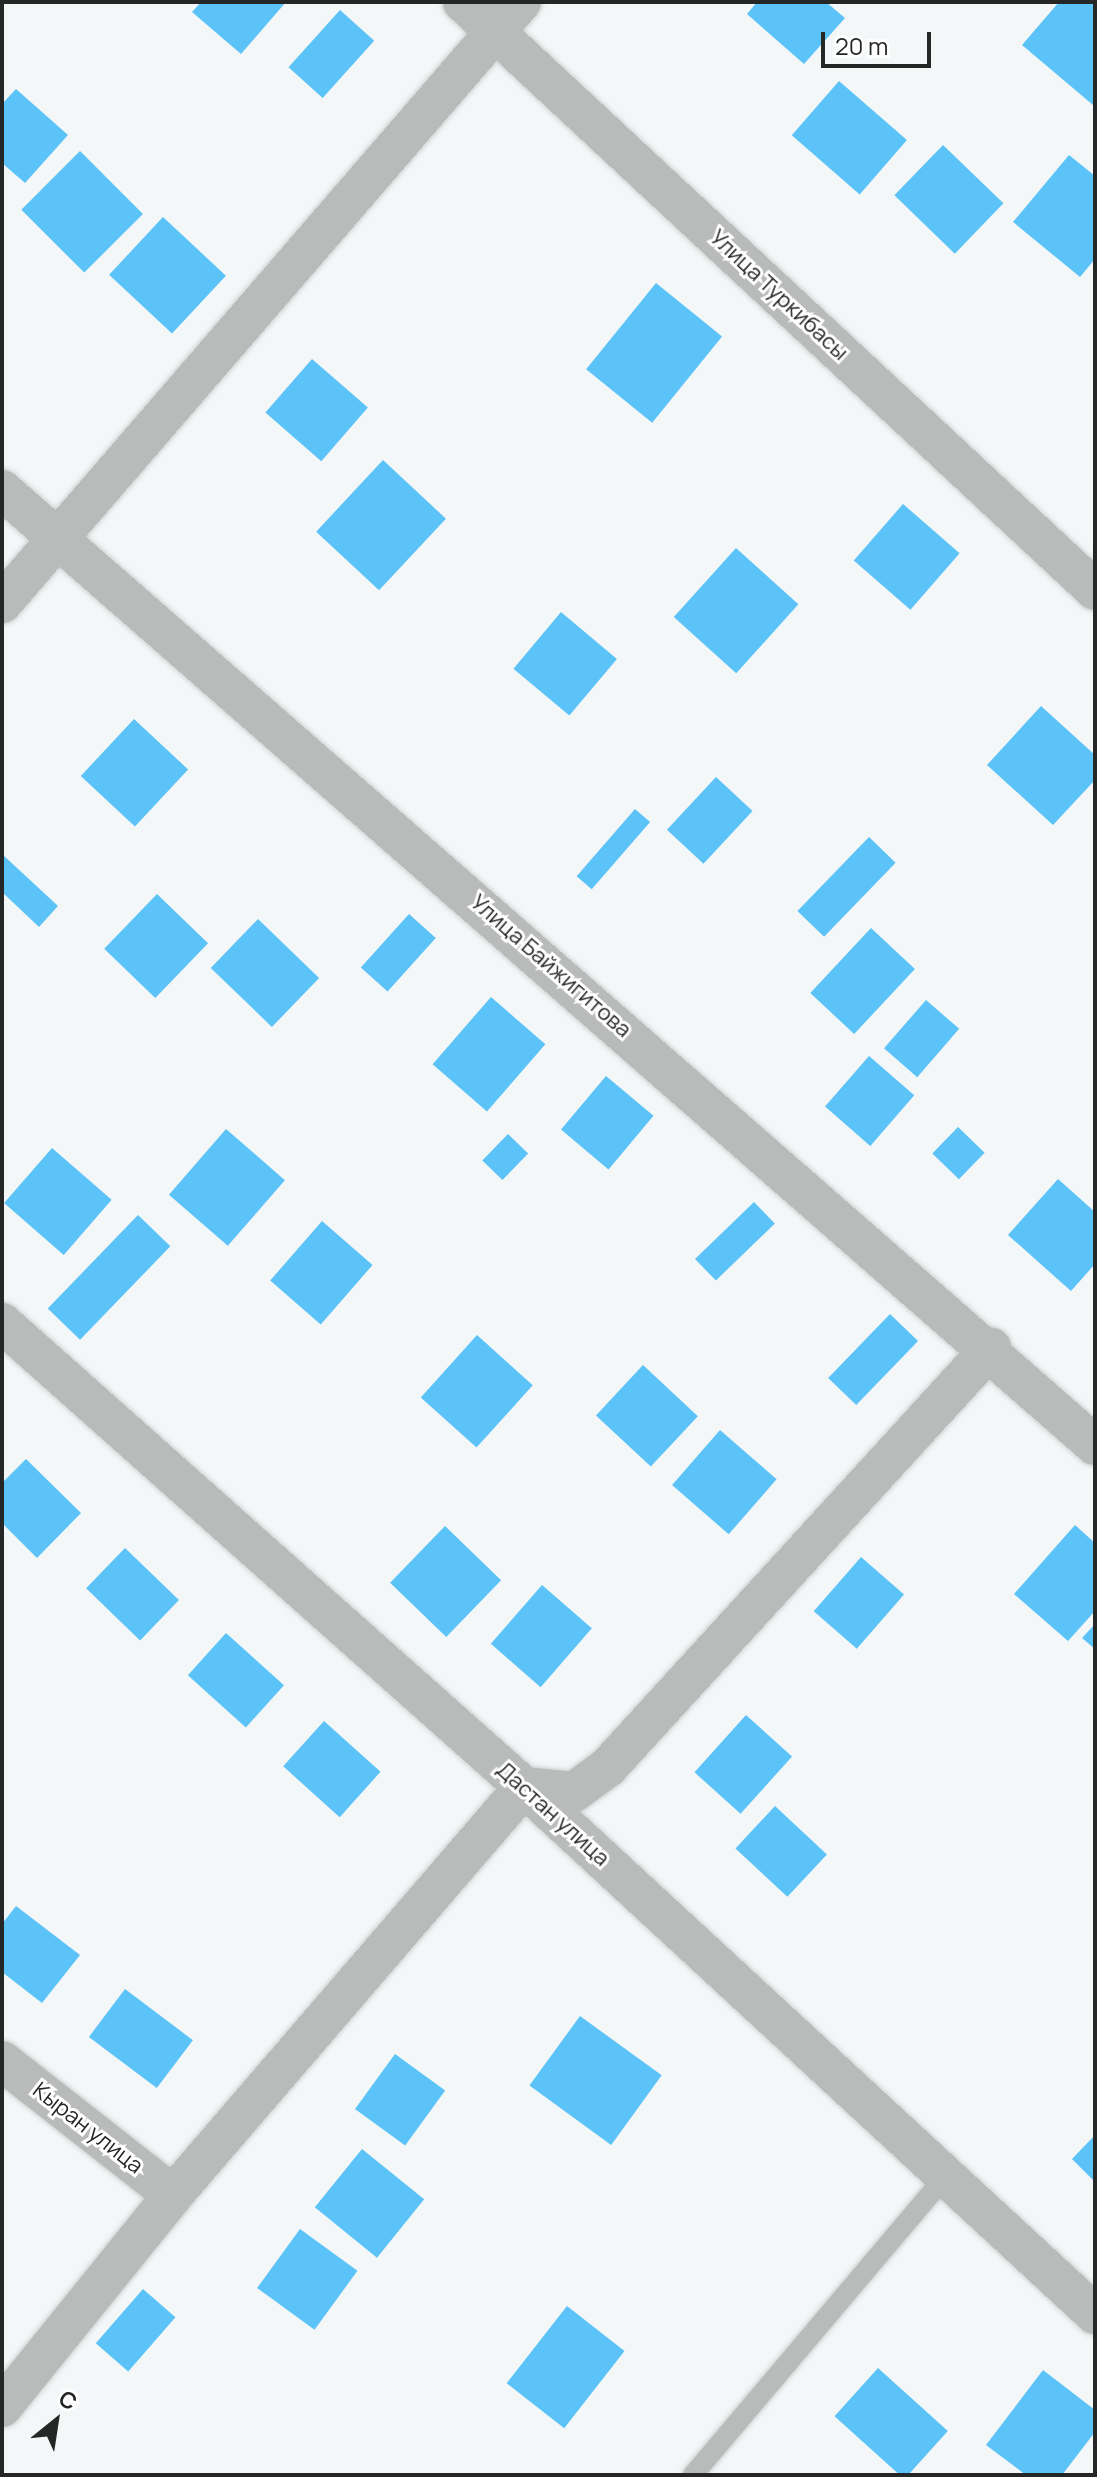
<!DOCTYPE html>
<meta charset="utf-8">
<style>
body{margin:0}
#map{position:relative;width:1097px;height:2477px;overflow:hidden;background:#f3f7f7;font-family:Manrope,sans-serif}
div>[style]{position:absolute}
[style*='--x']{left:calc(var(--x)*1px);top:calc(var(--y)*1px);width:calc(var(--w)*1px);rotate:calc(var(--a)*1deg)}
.building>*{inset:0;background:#5cc3f8;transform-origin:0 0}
.roads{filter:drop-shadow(0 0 2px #ced2d2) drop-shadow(0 0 2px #ced2d2)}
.lane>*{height:20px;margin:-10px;padding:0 10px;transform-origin:10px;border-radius:10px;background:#b9bbba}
.street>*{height:40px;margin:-20px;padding:0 20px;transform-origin:20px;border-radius:20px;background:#b9bbba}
span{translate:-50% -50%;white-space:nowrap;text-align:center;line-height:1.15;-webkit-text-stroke:6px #fff;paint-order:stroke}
.street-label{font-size:22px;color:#252727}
.frame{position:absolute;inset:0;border:4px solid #252727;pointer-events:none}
.north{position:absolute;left:16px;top:2381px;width:80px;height:80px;-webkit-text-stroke:6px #fff;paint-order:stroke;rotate:30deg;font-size:22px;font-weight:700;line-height:32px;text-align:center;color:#252727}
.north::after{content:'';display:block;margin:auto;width:28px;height:36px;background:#252727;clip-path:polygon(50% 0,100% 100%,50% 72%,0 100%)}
.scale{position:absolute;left:821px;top:32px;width:110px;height:36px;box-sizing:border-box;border:4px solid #252727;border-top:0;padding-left:10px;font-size:24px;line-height:28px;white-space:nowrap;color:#252727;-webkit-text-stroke:6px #fff;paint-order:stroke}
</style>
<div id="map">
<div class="building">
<div style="clip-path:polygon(201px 2px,286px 2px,241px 54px,192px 12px)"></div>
<div style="clip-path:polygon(757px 2px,826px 2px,845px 18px,804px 64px,747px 14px)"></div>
<div style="clip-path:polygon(1059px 2px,1095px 2px,1093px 105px,1022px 45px)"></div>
<div style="left:340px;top:10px;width:46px;height:77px;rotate:42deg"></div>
<div style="left:839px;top:81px;width:90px;height:72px;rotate:41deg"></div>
<div style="clip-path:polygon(16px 89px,68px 135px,25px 183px,2px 163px,2px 104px)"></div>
<div style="left:943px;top:145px;width:84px;height:70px;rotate:44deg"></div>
<div style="left:80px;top:151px;width:89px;height:83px;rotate:45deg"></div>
<div style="clip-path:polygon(1069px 155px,1095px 176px,1095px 259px,1080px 277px,1013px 222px)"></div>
<div style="left:163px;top:217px;width:86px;height:79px;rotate:43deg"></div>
<div style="left:656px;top:283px;width:85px;height:111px;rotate:39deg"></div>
<div style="left:312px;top:359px;width:74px;height:71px;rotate:41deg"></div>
<div style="left:383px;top:460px;width:86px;height:98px;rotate:43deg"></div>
<div style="left:903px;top:504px;width:75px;height:75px;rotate:41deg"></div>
<div style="left:736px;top:548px;width:84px;height:93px;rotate:42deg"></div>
<div style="left:561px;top:612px;width:73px;height:74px;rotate:40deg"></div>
<div style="clip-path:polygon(1041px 706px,1095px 755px,1095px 780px,1053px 825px,987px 765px)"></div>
<div style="left:134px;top:719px;width:74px;height:78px;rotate:43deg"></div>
<div style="left:716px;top:777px;width:50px;height:72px;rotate:43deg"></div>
<div style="left:635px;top:809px;width:20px;height:89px;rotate:41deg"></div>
<div style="left:869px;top:837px;width:37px;height:103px;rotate:44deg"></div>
<div style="clip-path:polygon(2px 854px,58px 906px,39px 927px,2px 892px)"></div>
<div style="left:157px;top:894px;width:71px;height:76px;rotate:44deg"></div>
<div style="left:409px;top:914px;width:36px;height:72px;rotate:42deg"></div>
<div style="left:258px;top:919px;width:85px;height:68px;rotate:44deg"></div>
<div style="left:871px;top:928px;width:60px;height:89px;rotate:43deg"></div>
<div style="left:491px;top:997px;width:72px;height:89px;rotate:41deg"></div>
<div style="left:926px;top:1000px;width:44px;height:64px;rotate:41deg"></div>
<div style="left:869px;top:1056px;width:60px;height:67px;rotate:41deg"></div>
<div style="left:606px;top:1076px;width:62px;height:70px;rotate:40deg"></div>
<div style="left:958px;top:1127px;width:37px;height:37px;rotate:44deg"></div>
<div style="left:226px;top:1129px;width:78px;height:87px;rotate:41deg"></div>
<div style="left:508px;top:1134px;width:28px;height:37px;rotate:44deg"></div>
<div style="left:52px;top:1148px;width:79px;height:73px;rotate:41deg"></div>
<div style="clip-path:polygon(1058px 1179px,1095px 1212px,1095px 1264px,1071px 1291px,1008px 1235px)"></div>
<div style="left:754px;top:1202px;width:30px;height:82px;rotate:46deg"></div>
<div style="left:138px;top:1215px;width:45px;height:130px;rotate:44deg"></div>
<div style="left:322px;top:1221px;width:67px;height:79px;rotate:41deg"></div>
<div style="left:890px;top:1314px;width:39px;height:89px;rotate:44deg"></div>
<div style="left:477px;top:1335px;width:75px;height:84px;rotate:42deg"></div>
<div style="left:643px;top:1365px;width:75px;height:69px;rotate:43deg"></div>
<div style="left:720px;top:1430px;width:75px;height:73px;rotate:41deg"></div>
<div style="clip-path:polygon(26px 1459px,81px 1513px,37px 1558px,2px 1523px,2px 1483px)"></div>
<div style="clip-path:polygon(1075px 1525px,1095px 1543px,1095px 1611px,1068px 1641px,1014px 1594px)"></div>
<div style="left:445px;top:1526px;width:78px;height:79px;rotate:44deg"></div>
<div style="left:125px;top:1548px;width:75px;height:56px;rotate:44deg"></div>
<div style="left:861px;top:1557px;width:57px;height:72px;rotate:41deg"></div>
<div style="left:542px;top:1585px;width:66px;height:78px;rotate:41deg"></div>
<div style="clip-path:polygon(1095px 1624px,1095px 1649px,1082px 1638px)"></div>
<div style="left:226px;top:1633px;width:78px;height:57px;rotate:42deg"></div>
<div style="left:746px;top:1715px;width:62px;height:77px;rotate:42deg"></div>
<div style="left:324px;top:1721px;width:76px;height:61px;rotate:42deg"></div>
<div style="left:775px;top:1806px;width:71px;height:58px;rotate:43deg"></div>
<div style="clip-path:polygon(16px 1906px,80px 1955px,42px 2003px,2px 1972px,2px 1924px)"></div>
<div style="left:125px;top:1989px;width:85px;height:60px;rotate:37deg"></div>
<div style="left:580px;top:2016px;width:101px;height:86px;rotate:36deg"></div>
<div style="left:395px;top:2054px;width:62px;height:68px;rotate:36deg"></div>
<div style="clip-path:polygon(1095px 2135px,1095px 2182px,1072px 2159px)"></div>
<div style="left:362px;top:2149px;width:80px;height:75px;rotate:39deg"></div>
<div style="left:300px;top:2229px;width:71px;height:73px;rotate:36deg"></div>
<div style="left:143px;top:2289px;width:43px;height:72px;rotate:41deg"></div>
<div style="left:567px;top:2306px;width:73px;height:98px;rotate:38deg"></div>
<div style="left:878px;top:2368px;width:94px;height:65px;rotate:42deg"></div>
<div style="clip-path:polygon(1043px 2370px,1095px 2410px,1095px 2432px,1062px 2475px,1026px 2475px,986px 2445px)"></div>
</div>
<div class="roads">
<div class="lane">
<div style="--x:693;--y:2475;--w:392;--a:-49.8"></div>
</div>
<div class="street">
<div style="--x:463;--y:2;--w:863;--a:42.93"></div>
<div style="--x:2;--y:490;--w:1451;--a:41.15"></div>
<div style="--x:2;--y:603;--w:794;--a:-49.19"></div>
<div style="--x:2;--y:1323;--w:698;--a:41.63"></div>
<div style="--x:524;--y:1787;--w:777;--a:42.71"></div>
<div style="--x:2;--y:2061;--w:217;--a:38.1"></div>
<div style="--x:2;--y:2407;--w:272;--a:-51.1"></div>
<div style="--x:173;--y:2195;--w:538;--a:-49.29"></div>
<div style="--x:524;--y:1787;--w:50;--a:5.7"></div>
<div style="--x:574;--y:1792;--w:42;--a:-36.3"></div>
<div style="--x:608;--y:1767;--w:568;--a:-47.57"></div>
</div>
</div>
<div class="street-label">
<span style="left:779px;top:295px;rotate:43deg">Улица Туркибасы</span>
<span style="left:551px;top:966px;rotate:41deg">Улица Байжигитова</span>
<span style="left:553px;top:1814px;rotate:42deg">Дастан улица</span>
<span style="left:88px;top:2128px;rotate:38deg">Кыран улица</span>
</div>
<div class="frame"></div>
<div class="north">С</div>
<div class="scale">20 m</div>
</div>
